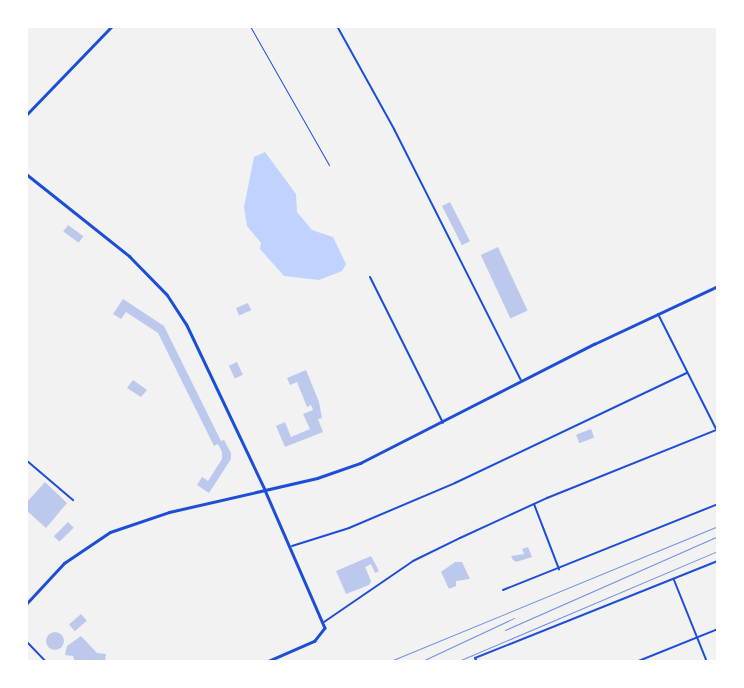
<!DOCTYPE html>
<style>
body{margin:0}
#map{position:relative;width:744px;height:688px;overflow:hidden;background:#f2f2f2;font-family:Mulish,sans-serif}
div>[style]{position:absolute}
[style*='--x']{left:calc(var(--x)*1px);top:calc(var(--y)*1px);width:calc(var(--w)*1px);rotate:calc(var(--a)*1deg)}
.water>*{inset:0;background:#bfd3fe}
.building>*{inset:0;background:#bdc9ec;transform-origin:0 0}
.round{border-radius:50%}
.service>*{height:1px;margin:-0.5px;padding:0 0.5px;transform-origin:0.5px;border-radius:0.5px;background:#1d4ed8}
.pedestrian>*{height:2px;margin:-1px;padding:0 1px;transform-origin:1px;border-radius:1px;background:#1d4ed8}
.minor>*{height:2px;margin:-1px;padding:0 1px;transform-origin:1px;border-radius:1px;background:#1d4ed8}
.tertiary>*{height:2.5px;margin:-1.25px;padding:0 1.25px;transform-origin:1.25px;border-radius:1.25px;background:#1d4ed8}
.secondary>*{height:3px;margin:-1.5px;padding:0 1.5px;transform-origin:1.5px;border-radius:1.5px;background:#1d4ed8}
.rail>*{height:1px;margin:-0.5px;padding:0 0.5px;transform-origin:0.5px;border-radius:0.5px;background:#7290e2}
span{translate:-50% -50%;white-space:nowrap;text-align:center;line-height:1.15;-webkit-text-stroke:4px #fff;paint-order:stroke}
.frame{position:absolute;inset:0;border:28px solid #fff;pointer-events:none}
</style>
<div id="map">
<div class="water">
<div style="clip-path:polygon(265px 152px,296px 194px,297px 212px,312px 230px,333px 237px,346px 264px,342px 271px,319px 280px,284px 276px,260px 249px,261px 243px,247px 226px,244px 207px,254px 157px)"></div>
</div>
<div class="building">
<div style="left:450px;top:202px;width:44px;height:9px;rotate:63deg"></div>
<div style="left:68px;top:225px;width:19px;height:8px;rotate:36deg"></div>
<div style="left:498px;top:247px;width:70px;height:19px;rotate:65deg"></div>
<div style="clip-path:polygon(123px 299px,164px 326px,221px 441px,224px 440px,231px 453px,231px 459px,209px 493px,197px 485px,202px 477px,208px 481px,222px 459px,222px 452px,218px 444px,214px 446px,158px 333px,126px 312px,121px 319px,113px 314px)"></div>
<div style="left:248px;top:303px;width:8px;height:13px;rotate:67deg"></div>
<div style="left:237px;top:362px;width:14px;height:9px;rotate:65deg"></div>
<div style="clip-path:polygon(306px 370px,319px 402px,322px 418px,318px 419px,323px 432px,285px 447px,276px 426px,285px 422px,291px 437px,310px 429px,303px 414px,313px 410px,311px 405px,307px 407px,297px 382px,290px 385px,287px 378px)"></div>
<div style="clip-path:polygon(133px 380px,147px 390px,141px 397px,127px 388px)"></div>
<div style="left:591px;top:429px;width:9px;height:16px;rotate:69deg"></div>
<div style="clip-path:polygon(45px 482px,67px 503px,46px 528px,26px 510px,26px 503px)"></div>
<div style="left:68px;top:522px;width:8px;height:20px;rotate:45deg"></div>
<div style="clip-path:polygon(528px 547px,532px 557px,516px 562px,513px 560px,511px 556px,524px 554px,522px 549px)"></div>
<div style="clip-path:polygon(371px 556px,379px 571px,375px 573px,371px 564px,365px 567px,371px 581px,369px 585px,346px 594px,336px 571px)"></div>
<div style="clip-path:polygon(455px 562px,462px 562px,470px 579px,456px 581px,456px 586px,449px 589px,441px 572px)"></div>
<div style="left:81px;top:614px;width:9px;height:16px;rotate:49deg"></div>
<div class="round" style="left:46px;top:632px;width:18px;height:18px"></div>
<div style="clip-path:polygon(81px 636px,97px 653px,106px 654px,105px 662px,75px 662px,73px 656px,65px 655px,67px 646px)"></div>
</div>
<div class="service">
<div style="--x:250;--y:26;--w:160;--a:60.4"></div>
</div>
<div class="pedestrian">
<div style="--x:26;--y:460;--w:62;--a:40.4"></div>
</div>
<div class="minor">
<div style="--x:337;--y:26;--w:118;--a:61"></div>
<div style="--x:394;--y:129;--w:281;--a:63.2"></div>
<div style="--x:370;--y:277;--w:163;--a:63.4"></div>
<div style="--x:658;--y:314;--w:133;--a:63.2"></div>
<div style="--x:534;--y:504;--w:70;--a:69"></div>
<div style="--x:292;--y:546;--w:60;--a:-17.5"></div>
<div style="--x:349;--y:528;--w:115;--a:-23"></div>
<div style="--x:455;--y:483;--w:257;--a:-25.4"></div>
<div style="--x:674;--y:580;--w:88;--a:68.1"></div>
<div style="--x:503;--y:590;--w:232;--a:-21.8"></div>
<div style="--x:324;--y:622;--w:108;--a:-34.4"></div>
<div style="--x:413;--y:561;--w:52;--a:-26.1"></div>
<div style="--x:460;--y:538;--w:96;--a:-24.7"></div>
<div style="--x:547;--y:498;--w:182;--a:-21.9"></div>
<div style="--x:26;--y:641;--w:29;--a:46"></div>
<div style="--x:477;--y:662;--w:4;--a:-117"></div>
<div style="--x:475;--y:658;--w:262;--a:-21.8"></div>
<div style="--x:636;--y:662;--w:88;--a:-21.9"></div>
</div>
<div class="tertiary">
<div style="--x:265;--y:490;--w:150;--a:66.5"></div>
<div style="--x:325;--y:628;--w:16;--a:128"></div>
<div style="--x:315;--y:641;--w:52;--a:156.4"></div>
</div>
<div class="secondary">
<div style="--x:26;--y:115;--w:124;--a:-46"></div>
<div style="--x:26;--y:174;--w:132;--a:38.5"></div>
<div style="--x:129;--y:256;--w:54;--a:45.7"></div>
<div style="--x:167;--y:295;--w:35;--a:57"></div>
<div style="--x:186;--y:324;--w:184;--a:64.6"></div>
<div style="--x:26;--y:604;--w:56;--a:-47.2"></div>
<div style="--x:64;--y:563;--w:55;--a:-34"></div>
<div style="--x:110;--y:532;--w:62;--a:-18.7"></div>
<div style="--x:169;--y:512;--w:152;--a:-12.9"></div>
<div style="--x:317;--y:478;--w:46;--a:-19.2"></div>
<div style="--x:360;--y:463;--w:263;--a:-27"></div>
<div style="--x:594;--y:344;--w:137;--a:-25.1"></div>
</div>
<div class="rail">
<div style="--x:505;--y:630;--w:233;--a:-23.8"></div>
<div style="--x:388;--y:662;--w:357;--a:-22.4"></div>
<div style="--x:420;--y:662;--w:104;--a:-25.1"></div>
<div style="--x:456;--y:662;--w:285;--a:-23"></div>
</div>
<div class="frame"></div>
</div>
